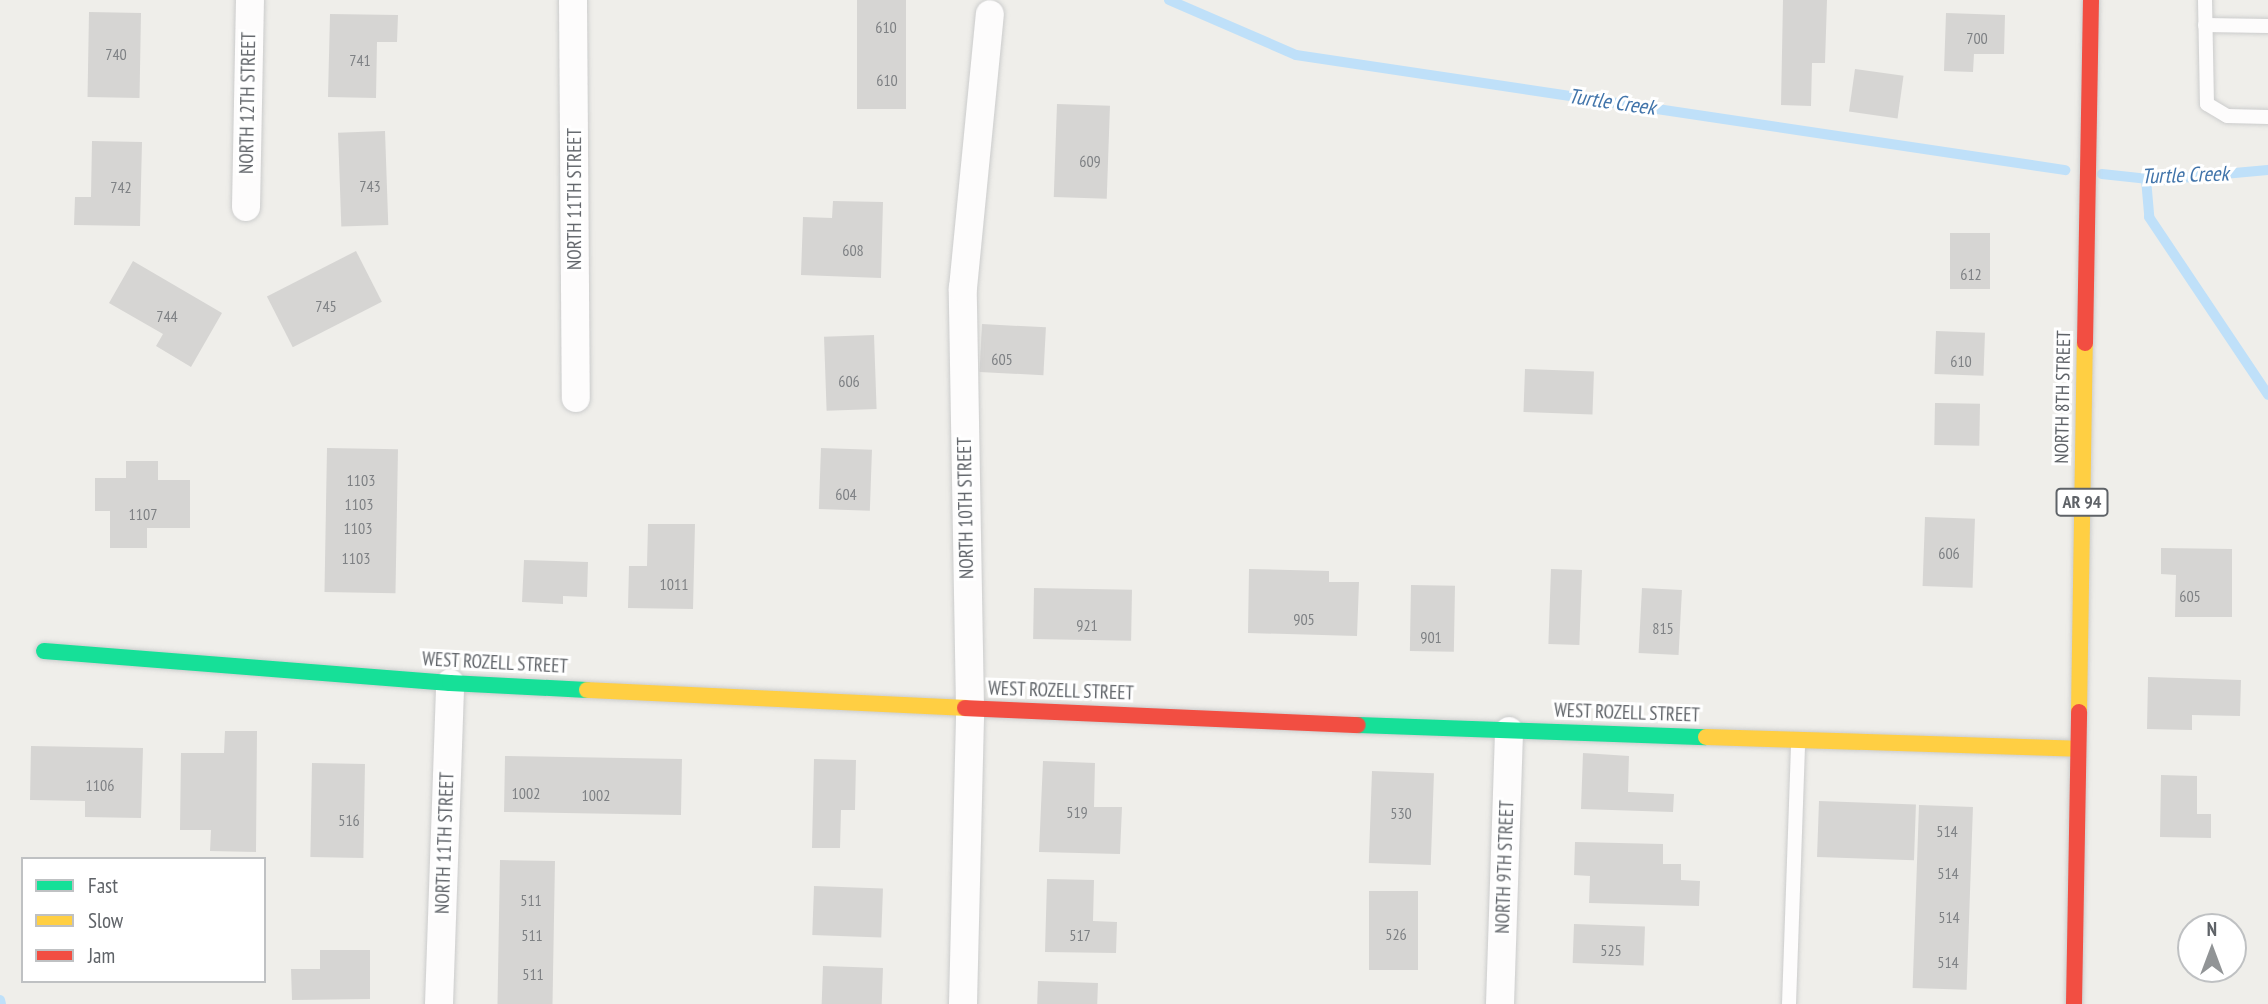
<!DOCTYPE html>
<style>
body{margin:0}
#map{position:relative;width:2268px;height:1004px;overflow:hidden;background:#efeeea;font-family:"PT Sans Narrow",sans-serif}
div>[style]{position:absolute}
[style*='--x']{left:calc(var(--x)*1px);top:calc(var(--y)*1px);width:calc(var(--w)*1px);rotate:calc(var(--a)*1deg)}
.stream>*{height:10px;margin:-5px;padding:0 5px;transform-origin:5px;border-radius:5px;background:#bfe0f9}
.building>*{inset:0;background:#d6d5d3;transform-origin:0 0}
.roads{filter:drop-shadow(0 0 2px #cbcccc) drop-shadow(0 0 2px #cbcccc)}
.lane>*{height:14px;margin:-7px;padding:0 7px;transform-origin:7px;border-radius:7px;background:#fdfcfc}
.street>*{height:28px;margin:-14px;padding:0 14px;transform-origin:14px;border-radius:14px;background:#fdfcfc}
.fast>*{height:16px;margin:-8px;padding:0 8px;transform-origin:8px;border-radius:8px;background:#16e098}
.slow>*{height:16px;margin:-8px;padding:0 8px;transform-origin:8px;border-radius:8px;background:#ffcf43}
.jam>*{height:16px;margin:-8px;padding:0 8px;transform-origin:8px;border-radius:8px;background:#f24e42}
span{translate:-50% -50%;white-space:nowrap;text-align:center;line-height:1.15;-webkit-text-stroke:6px #fff;paint-order:stroke}
.number-label{font-size:16px;color:#7e8184}
.number-label span{-webkit-text-stroke-width:0}
.shield-label span{padding:2px 5px;background:#fff;border:2px solid;border-radius:5px;-webkit-text-stroke-width:0}
.shield-label{font-size:18px;color:#5f6368;font-weight:700}
.street-label{font-size:19px;color:#5f6368}
.water-label{font-size:21px;color:#4174aa;font-style:italic}
.legend{position:absolute;left:21px;top:857px;width:245px;height:126px;box-sizing:border-box;background:#fff;border:2px solid #bfc1c3;margin:0;padding:9px 12px;list-style:none;font-size:21px;color:#5f6368}
.legend li{display:flex;align-items:center;gap:14px;height:35px}
.legend b{width:35px;border:2px solid #bfc1c3}
.north{position:absolute;left:2177px;top:913px;width:70px;height:70px;box-sizing:border-box;background:#fff;border:2px solid #bfc1c3;border-radius:50%;rotate:0deg;font-size:19px;font-weight:700;line-height:28px;text-align:center;color:#5f6368}
.north::after{content:'';display:block;margin:auto;width:24px;height:32px;background:#919496;clip-path:polygon(50% 0,100% 100%,50% 72%,0 100%)}
</style>
<div id="map">
<div class="stream">
<div style="--x:1169;--y:0;--w:138;--a:23.4"></div>
<div style="--x:1296;--y:55;--w:778;--a:8.51"></div>
<div style="--x:2102;--y:174;--w:56;--a:6.1"></div>
<div style="--x:2158;--y:180;--w:110;--a:-5.2"></div>
<div style="--x:2146;--y:179;--w:38;--a:85"></div>
<div style="--x:2149;--y:217;--w:214;--a:56.2"></div>
<div style="--x:0;--y:1000;--w:4;--a:76"></div>
</div>
<div class="building">
<div style="left:857px;top:0;width:49px;height:109px"></div>
<div style="clip-path:polygon(1783px 0,1827px 0,1825px 63px,1812px 63px,1811px 106px,1781px 105px)"></div>
<div style="left:89px;top:12px;width:52px;height:85px;rotate:1deg"></div>
<div style="clip-path:polygon(1946px 13px,2005px 15px,2004px 54px,1974px 54px,1973px 72px,1944px 71px)"></div>
<div style="clip-path:polygon(330px 14px,398px 15px,397px 42px,377px 42px,376px 98px,328px 97px)"></div>
<div style="left:1855px;top:69px;width:49px;height:43px;rotate:8deg"></div>
<div style="left:1057px;top:104px;width:53px;height:93px;rotate:2deg"></div>
<div style="left:385px;top:131px;width:94px;height:47px;rotate:88deg"></div>
<div style="clip-path:polygon(92px 141px,142px 142px,140px 226px,74px 225px,75px 197px,91px 197px)"></div>
<div style="clip-path:polygon(833px 201px,883px 202px,881px 278px,801px 275px,803px 217px,832px 218px)"></div>
<div style="left:1950px;top:233px;width:40px;height:56px"></div>
<div style="left:356px;top:251px;width:57px;height:100px;rotate:63deg"></div>
<div style="clip-path:polygon(133px 261px,222px 313px,191px 367px,156px 346px,163px 334px,109px 303px)"></div>
<div style="left:982px;top:324px;width:64px;height:48px;rotate:3deg"></div>
<div style="left:1936px;top:331px;width:49px;height:43px;rotate:2deg"></div>
<div style="left:874px;top:335px;width:74px;height:50px;rotate:88deg"></div>
<div style="left:1525px;top:369px;width:69px;height:43px;rotate:2deg"></div>
<div style="left:1935px;top:403px;width:45px;height:42px;rotate:1deg"></div>
<div style="left:327px;top:448px;width:71px;height:144px;rotate:1deg"></div>
<div style="left:821px;top:448px;width:51px;height:61px;rotate:2deg"></div>
<div style="clip-path:polygon(126px 461px,158px 461px,158px 480px,190px 480px,190px 528px,147px 528px,147px 548px,110px 548px,110px 511px,95px 511px,95px 478px,126px 478px)"></div>
<div style="left:1925px;top:517px;width:50px;height:69px;rotate:2deg"></div>
<div style="clip-path:polygon(648px 524px,695px 524px,693px 609px,628px 608px,629px 566px,647px 566px)"></div>
<div style="clip-path:polygon(2161px 548px,2232px 549px,2232px 617px,2175px 617px,2176px 575px,2161px 574px)"></div>
<div style="clip-path:polygon(524px 560px,588px 562px,587px 597px,563px 596px,563px 604px,522px 602px)"></div>
<div style="clip-path:polygon(1249px 569px,1329px 571px,1329px 582px,1359px 582px,1357px 636px,1248px 633px)"></div>
<div style="left:1551px;top:569px;width:31px;height:75px;rotate:2deg"></div>
<div style="left:1411px;top:585px;width:44px;height:66px;rotate:1deg"></div>
<div style="left:1034px;top:588px;width:98px;height:51px;rotate:1deg"></div>
<div style="left:1642px;top:588px;width:40px;height:65px;rotate:3deg"></div>
<div style="clip-path:polygon(2148px 677px,2241px 680px,2240px 716px,2192px 715px,2192px 730px,2147px 729px)"></div>
<div style="clip-path:polygon(225px 731px,257px 731px,256px 852px,210px 851px,211px 830px,180px 830px,181px 753px,224px 753px)"></div>
<div style="clip-path:polygon(31px 746px,143px 748px,141px 818px,85px 817px,85px 801px,30px 800px)"></div>
<div style="clip-path:polygon(1583px 753px,1629px 756px,1628px 792px,1674px 794px,1673px 812px,1581px 809px)"></div>
<div style="left:505px;top:756px;width:177px;height:56px;rotate:1deg"></div>
<div style="clip-path:polygon(814px 759px,856px 760px,855px 810px,841px 810px,840px 848px,812px 848px)"></div>
<div style="clip-path:polygon(1043px 761px,1095px 763px,1094px 807px,1122px 807px,1120px 854px,1039px 852px)"></div>
<div style="left:312px;top:763px;width:53px;height:94px;rotate:1deg"></div>
<div style="left:1372px;top:771px;width:62px;height:92px;rotate:2deg"></div>
<div style="clip-path:polygon(2161px 775px,2197px 776px,2197px 814px,2211px 814px,2211px 838px,2160px 837px)"></div>
<div style="left:1819px;top:801px;width:97px;height:56px;rotate:2deg"></div>
<div style="left:1919px;top:805px;width:54px;height:183px;rotate:2deg"></div>
<div style="clip-path:polygon(1575px 842px,1663px 844px,1663px 864px,1681px 864px,1681px 880px,1700px 881px,1699px 906px,1589px 903px,1590px 876px,1574px 875px)"></div>
<div style="left:500px;top:860px;width:55px;height:144px;rotate:1deg"></div>
<div style="clip-path:polygon(1047px 879px,1094px 880px,1093px 921px,1117px 922px,1116px 953px,1045px 952px)"></div>
<div style="left:814px;top:886px;width:69px;height:49px;rotate:2deg"></div>
<div style="left:1369px;top:891px;width:49px;height:79px"></div>
<div style="left:1574px;top:924px;width:71px;height:39px;rotate:2deg"></div>
<div style="clip-path:polygon(320px 950px,370px 950px,370px 999px,292px 1000px,291px 969px,320px 969px)"></div>
<div style="left:823px;top:966px;width:60px;height:38px;rotate:2deg"></div>
<div style="left:1038px;top:981px;width:60px;height:23px;rotate:2deg"></div>
</div>
<div class="roads">
<div class="lane">
<div style="--x:2205;--y:0;--w:104;--a:88.9"></div>
<div style="--x:2207;--y:104;--w:23;--a:31"></div>
<div style="--x:2227;--y:116;--w:41;--a:1.4"></div>
<div style="--x:2205;--y:25;--w:63;--a:0.9"></div>
<div style="--x:1789;--y:1004;--w:261;--a:-88"></div>
</div>
<div class="street">
<div style="--x:573;--y:0;--w:398;--a:89.6"></div>
<div style="--x:246;--y:207;--w:207;--a:-88.9"></div>
<div style="--x:439;--y:1004;--w:321;--a:-88"></div>
<div style="--x:963;--y:1004;--w:296;--a:-88.6"></div>
<div style="--x:970;--y:708;--w:420;--a:-91"></div>
<div style="--x:963;--y:288;--w:275;--a:-84.4"></div>
<div style="--x:1500;--y:1004;--w:273;--a:-88.1"></div>
</div>
<div class="fast">
<div style="--x:44;--y:651;--w:407;--a:4.5"></div>
<div style="--x:450;--y:683;--w:137;--a:2.9"></div>
<div style="--x:1358;--y:725;--w:348;--a:2"></div>
</div>
<div class="slow">
<div style="--x:587;--y:690;--w:378;--a:2.7"></div>
<div style="--x:2079;--y:712;--w:369;--a:-89.1"></div>
<div style="--x:1706;--y:737;--w:372;--a:1.8"></div>
</div>
<div class="jam">
<div style="--x:2085;--y:343;--w:343;--a:-89"></div>
<div style="--x:965;--y:708;--w:393;--a:2.5"></div>
<div style="--x:2074;--y:1004;--w:292;--a:-89"></div>
</div>
</div>
<div class="number-label">
<span style="left:886px;top:27px">610</span>
<span style="left:1977px;top:38px">700</span>
<span style="left:116px;top:54px">740</span>
<span style="left:360px;top:60px">741</span>
<span style="left:887px;top:80px">610</span>
<span style="left:1090px;top:161px">609</span>
<span style="left:370px;top:186px">743</span>
<span style="left:121px;top:187px">742</span>
<span style="left:853px;top:250px">608</span>
<span style="left:1971px;top:274px">612</span>
<span style="left:326px;top:306px">745</span>
<span style="left:167px;top:316px">744</span>
<span style="left:1002px;top:359px">605</span>
<span style="left:1961px;top:361px">610</span>
<span style="left:849px;top:381px">606</span>
<span style="left:361px;top:480px">1103</span>
<span style="left:846px;top:494px">604</span>
<span style="left:359px;top:504px">1103</span>
<span style="left:143px;top:514px">1107</span>
<span style="left:358px;top:528px">1103</span>
<span style="left:1949px;top:553px">606</span>
<span style="left:356px;top:558px">1103</span>
<span style="left:674px;top:584px">1011</span>
<span style="left:2190px;top:596px">605</span>
<span style="left:1304px;top:619px">905</span>
<span style="left:1087px;top:625px">921</span>
<span style="left:1663px;top:628px">815</span>
<span style="left:1431px;top:637px">901</span>
<span style="left:100px;top:785px">1106</span>
<span style="left:526px;top:793px">1002</span>
<span style="left:596px;top:795px">1002</span>
<span style="left:1077px;top:812px">519</span>
<span style="left:1401px;top:813px">530</span>
<span style="left:349px;top:820px">516</span>
<span style="left:1947px;top:831px">514</span>
<span style="left:1948px;top:873px">514</span>
<span style="left:531px;top:900px">511</span>
<span style="left:1949px;top:917px">514</span>
<span style="left:1396px;top:934px">526</span>
<span style="left:532px;top:935px">511</span>
<span style="left:1080px;top:935px">517</span>
<span style="left:1611px;top:950px">525</span>
<span style="left:1948px;top:962px">514</span>
<span style="left:533px;top:974px">511</span>
</div>
<div class="shield-label">
<span style="left:2082px;top:502px">AR 94</span>
</div>
<div class="street-label">
<span style="left:248px;top:103px;rotate:-89deg">NORTH 12TH STREET</span>
<span style="left:575px;top:199px;rotate:-90deg">NORTH 11TH STREET</span>
<span style="left:2063px;top:397px;rotate:-89deg">NORTH 8TH STREET</span>
<span style="left:966px;top:508px;rotate:-91deg">NORTH 10TH STREET</span>
<span style="left:495px;top:663px;rotate:3deg">WEST ROZELL STREET</span>
<span style="left:1061px;top:691px;rotate:2deg">WEST ROZELL STREET</span>
<span style="left:1627px;top:713px;rotate:2deg">WEST ROZELL STREET</span>
<span style="left:445px;top:843px;rotate:-88deg">NORTH 11TH STREET</span>
<span style="left:1505px;top:867px;rotate:-88deg">NORTH 9TH STREET</span>
</div>
<div class="water-label">
<span style="left:1612px;top:102px;rotate:8deg">Turtle Creek</span>
<span style="left:2185px;top:175px;rotate:-2deg">Turtle Creek</span>
</div>
<ul class="legend">
<li><b style="height:9px;background:#16e098"></b>Fast</li>
<li><b style="height:9px;background:#ffcf43"></b>Slow</li>
<li><b style="height:9px;background:#f24e42"></b>Jam</li>
</ul>
<div class="north">N</div>
</div>
